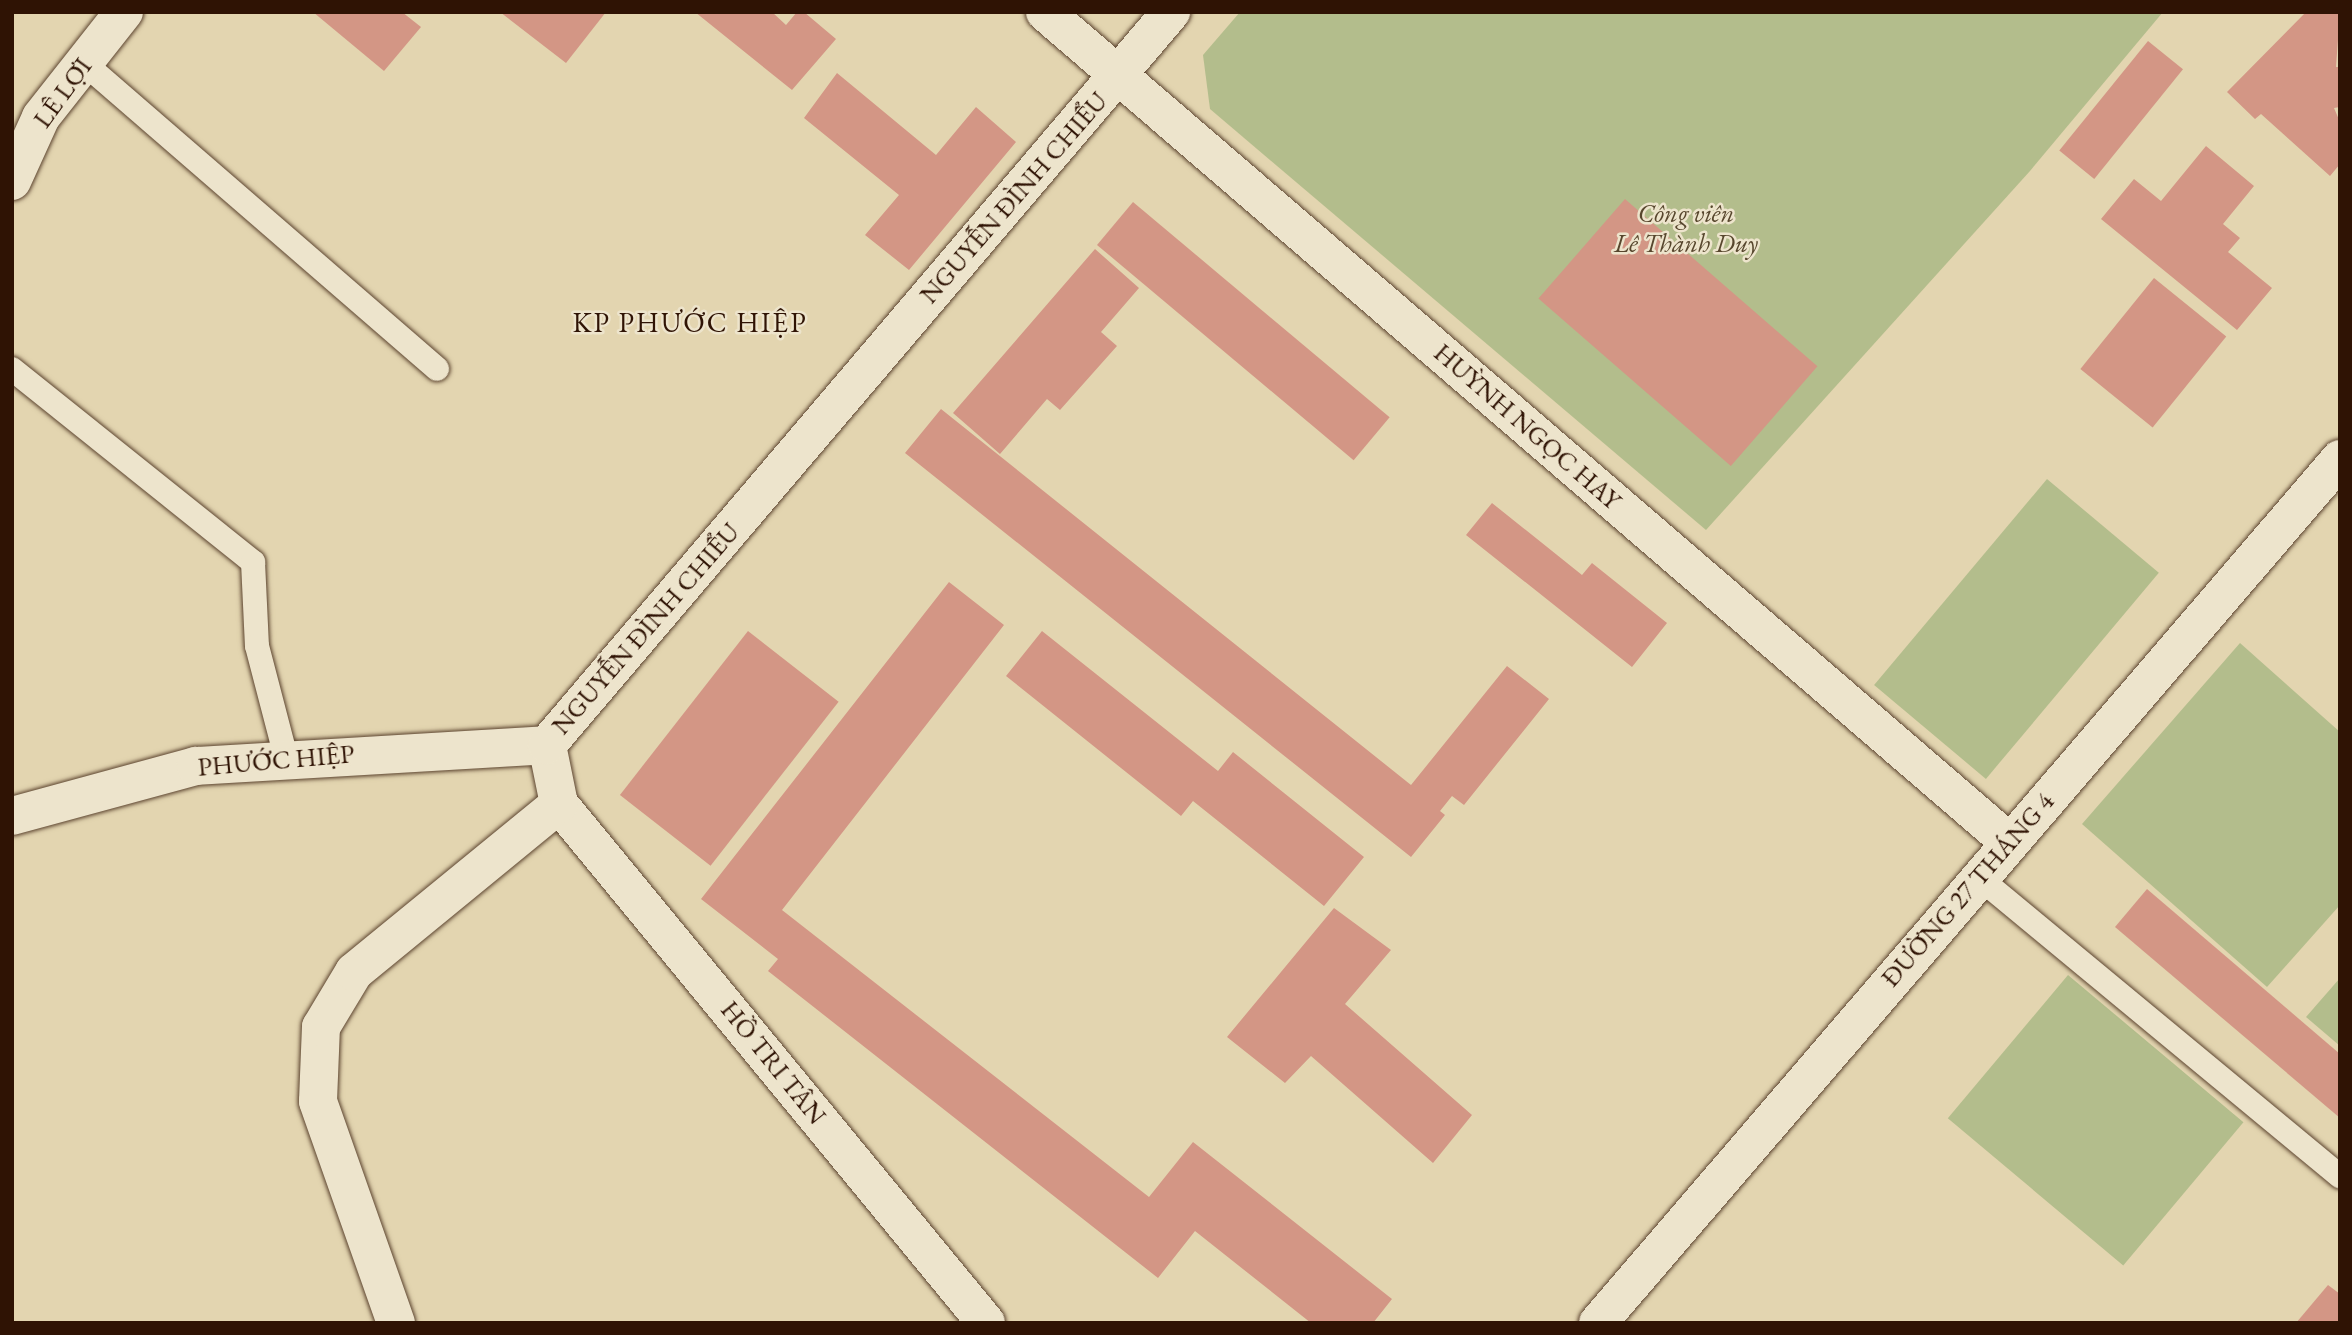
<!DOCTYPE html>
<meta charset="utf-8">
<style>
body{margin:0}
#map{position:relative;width:2352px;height:1335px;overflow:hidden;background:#e3d5b0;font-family:"EB Garamond",serif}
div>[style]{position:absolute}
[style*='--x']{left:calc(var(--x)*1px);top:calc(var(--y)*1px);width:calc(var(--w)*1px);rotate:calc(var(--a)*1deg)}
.green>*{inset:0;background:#b3bd8c;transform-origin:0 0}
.building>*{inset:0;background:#d39685;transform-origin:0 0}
.roads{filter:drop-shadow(0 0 2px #5c442f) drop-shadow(0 0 2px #5c442f)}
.service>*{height:24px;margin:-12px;padding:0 12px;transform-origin:12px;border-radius:12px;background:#ede4cc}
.minor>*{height:38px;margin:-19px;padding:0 19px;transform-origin:19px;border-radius:19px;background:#ede4cc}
.tertiary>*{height:38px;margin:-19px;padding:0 19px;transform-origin:19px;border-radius:19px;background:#ede4cc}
span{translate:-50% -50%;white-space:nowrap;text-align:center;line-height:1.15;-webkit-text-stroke:5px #ede4cc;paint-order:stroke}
.street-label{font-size:26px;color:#2f1304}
.park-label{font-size:26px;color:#57462d;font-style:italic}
.neighbourhood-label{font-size:28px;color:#2f1304;letter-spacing:2px}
.frame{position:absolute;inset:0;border:14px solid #2f1304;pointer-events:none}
</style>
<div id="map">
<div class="green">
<div style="clip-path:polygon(1240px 12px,2163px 12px,2030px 171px,1706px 530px,1210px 109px,1203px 55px)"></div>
<div style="left:2047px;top:479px;width:146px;height:269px;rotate:40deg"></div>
<div style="clip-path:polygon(2240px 643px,2340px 732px,2340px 905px,2267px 987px,2082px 824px)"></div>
<div style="left:2068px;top:975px;width:229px;height:187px;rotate:40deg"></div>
<div style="clip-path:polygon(2340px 978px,2340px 1046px,2306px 1017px)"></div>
</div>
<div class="building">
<div style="clip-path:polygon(313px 12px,402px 12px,421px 27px,384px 71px)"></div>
<div style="clip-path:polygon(500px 12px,606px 12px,566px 63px)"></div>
<div style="clip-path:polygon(695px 12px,772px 12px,786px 25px,797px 12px,804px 12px,836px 39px,792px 90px)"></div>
<div style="clip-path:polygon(2306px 12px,2340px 12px,2336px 67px,2340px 67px,2340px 107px,2334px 108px,2340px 122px,2340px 164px,2330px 176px,2261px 114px,2255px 119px,2227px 92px)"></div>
<div style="left:2148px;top:41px;width:45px;height:141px;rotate:39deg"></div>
<div style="clip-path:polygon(837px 73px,936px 155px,976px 107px,1016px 142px,909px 270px,865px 235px,899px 195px,804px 118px)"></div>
<div style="clip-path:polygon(2206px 146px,2254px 186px,2223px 224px,2240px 238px,2228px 252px,2272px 288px,2237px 330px,2101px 219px,2134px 179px,2161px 201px)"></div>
<div style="left:1625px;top:199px;width:255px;height:132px;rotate:41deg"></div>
<div style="left:1133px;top:202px;width:335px;height:56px;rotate:40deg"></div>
<div style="clip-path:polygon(1095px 249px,1139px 288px,1101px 332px,1117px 346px,1060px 410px,1047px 399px,1000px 454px,953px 413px)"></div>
<div style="left:2154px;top:278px;width:93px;height:117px;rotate:39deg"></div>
<div style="clip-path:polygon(941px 409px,1411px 785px,1507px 666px,1549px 699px,1464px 805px,1452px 796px,1440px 811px,1445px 815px,1411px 857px,905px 453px)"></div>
<div style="clip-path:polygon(1492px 503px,1582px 575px,1592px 563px,1667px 623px,1632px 667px,1466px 535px)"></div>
<div style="clip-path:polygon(949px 582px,1004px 625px,782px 910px,1149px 1197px,1193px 1142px,1392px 1299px,1373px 1323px,1311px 1323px,1195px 1231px,1158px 1278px,768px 971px,778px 959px,701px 899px)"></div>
<div style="left:748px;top:631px;width:115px;height:208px;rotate:38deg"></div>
<div style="clip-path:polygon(1042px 631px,1218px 771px,1233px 752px,1364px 857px,1324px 906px,1193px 801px,1181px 816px,1006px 676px)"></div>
<div style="clip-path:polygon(2147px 889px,2340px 1054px,2340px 1118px,2115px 927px)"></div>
<div style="clip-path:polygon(1334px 908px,1391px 950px,1345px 1004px,1472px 1115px,1433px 1163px,1311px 1056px,1285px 1083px,1227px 1037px)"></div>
<div style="clip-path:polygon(2328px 1285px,2340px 1294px,2340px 1323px,2296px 1323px)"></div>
</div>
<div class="roads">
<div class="service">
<div style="--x:84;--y:63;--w:467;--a:40.9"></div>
<div style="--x:12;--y:369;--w:309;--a:38.7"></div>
<div style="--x:253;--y:562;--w:84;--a:87.3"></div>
<div style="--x:257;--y:646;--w:115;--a:75.4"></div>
<div style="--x:1977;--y:876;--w:471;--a:39.6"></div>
</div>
<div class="minor">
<div style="--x:1045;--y:12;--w:1272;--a:40.73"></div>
<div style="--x:12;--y:181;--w:70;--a:-65.6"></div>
<div style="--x:41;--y:117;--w:134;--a:-51.7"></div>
<div style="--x:559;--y:804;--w:672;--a:50.55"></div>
<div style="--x:12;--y:816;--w:191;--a:-15.2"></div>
<div style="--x:196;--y:766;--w:352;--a:-3.4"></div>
<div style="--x:396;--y:1323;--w:235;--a:-109.4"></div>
<div style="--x:318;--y:1101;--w:74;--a:-87.7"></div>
<div style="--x:321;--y:1027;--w:64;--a:-59"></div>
<div style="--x:354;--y:972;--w:265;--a:-39.3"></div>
<div style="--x:559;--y:804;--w:60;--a:-101.5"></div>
<div style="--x:547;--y:745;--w:963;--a:-49.59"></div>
</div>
<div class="tertiary">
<div style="--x:1598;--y:1323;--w:1139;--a:-49.34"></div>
</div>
</div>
<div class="street-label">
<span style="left:63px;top:93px;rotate:-54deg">LÊ LỢI</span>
<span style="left:1014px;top:198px;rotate:-49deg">NGUYỄN ĐÌNH CHIỂU</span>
<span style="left:1527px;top:427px;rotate:41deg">HUỲNH NGỌC HAY</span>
<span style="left:646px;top:629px;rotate:-49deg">NGUYỄN ĐÌNH CHIỂU</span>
<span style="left:276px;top:761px;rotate:-5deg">PHƯỚC HIỆP</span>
<span style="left:1968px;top:890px;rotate:-49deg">ĐƯỜNG 27 THÁNG 4</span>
<span style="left:773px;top:1063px;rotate:51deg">HỒ TRI TÂN</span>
</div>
<div class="park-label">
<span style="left:1686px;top:229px">Công viên<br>Lê Thành Duy</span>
</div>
<div class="neighbourhood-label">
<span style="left:690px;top:322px">KP PHƯỚC HIỆP</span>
</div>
<div class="frame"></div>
</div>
